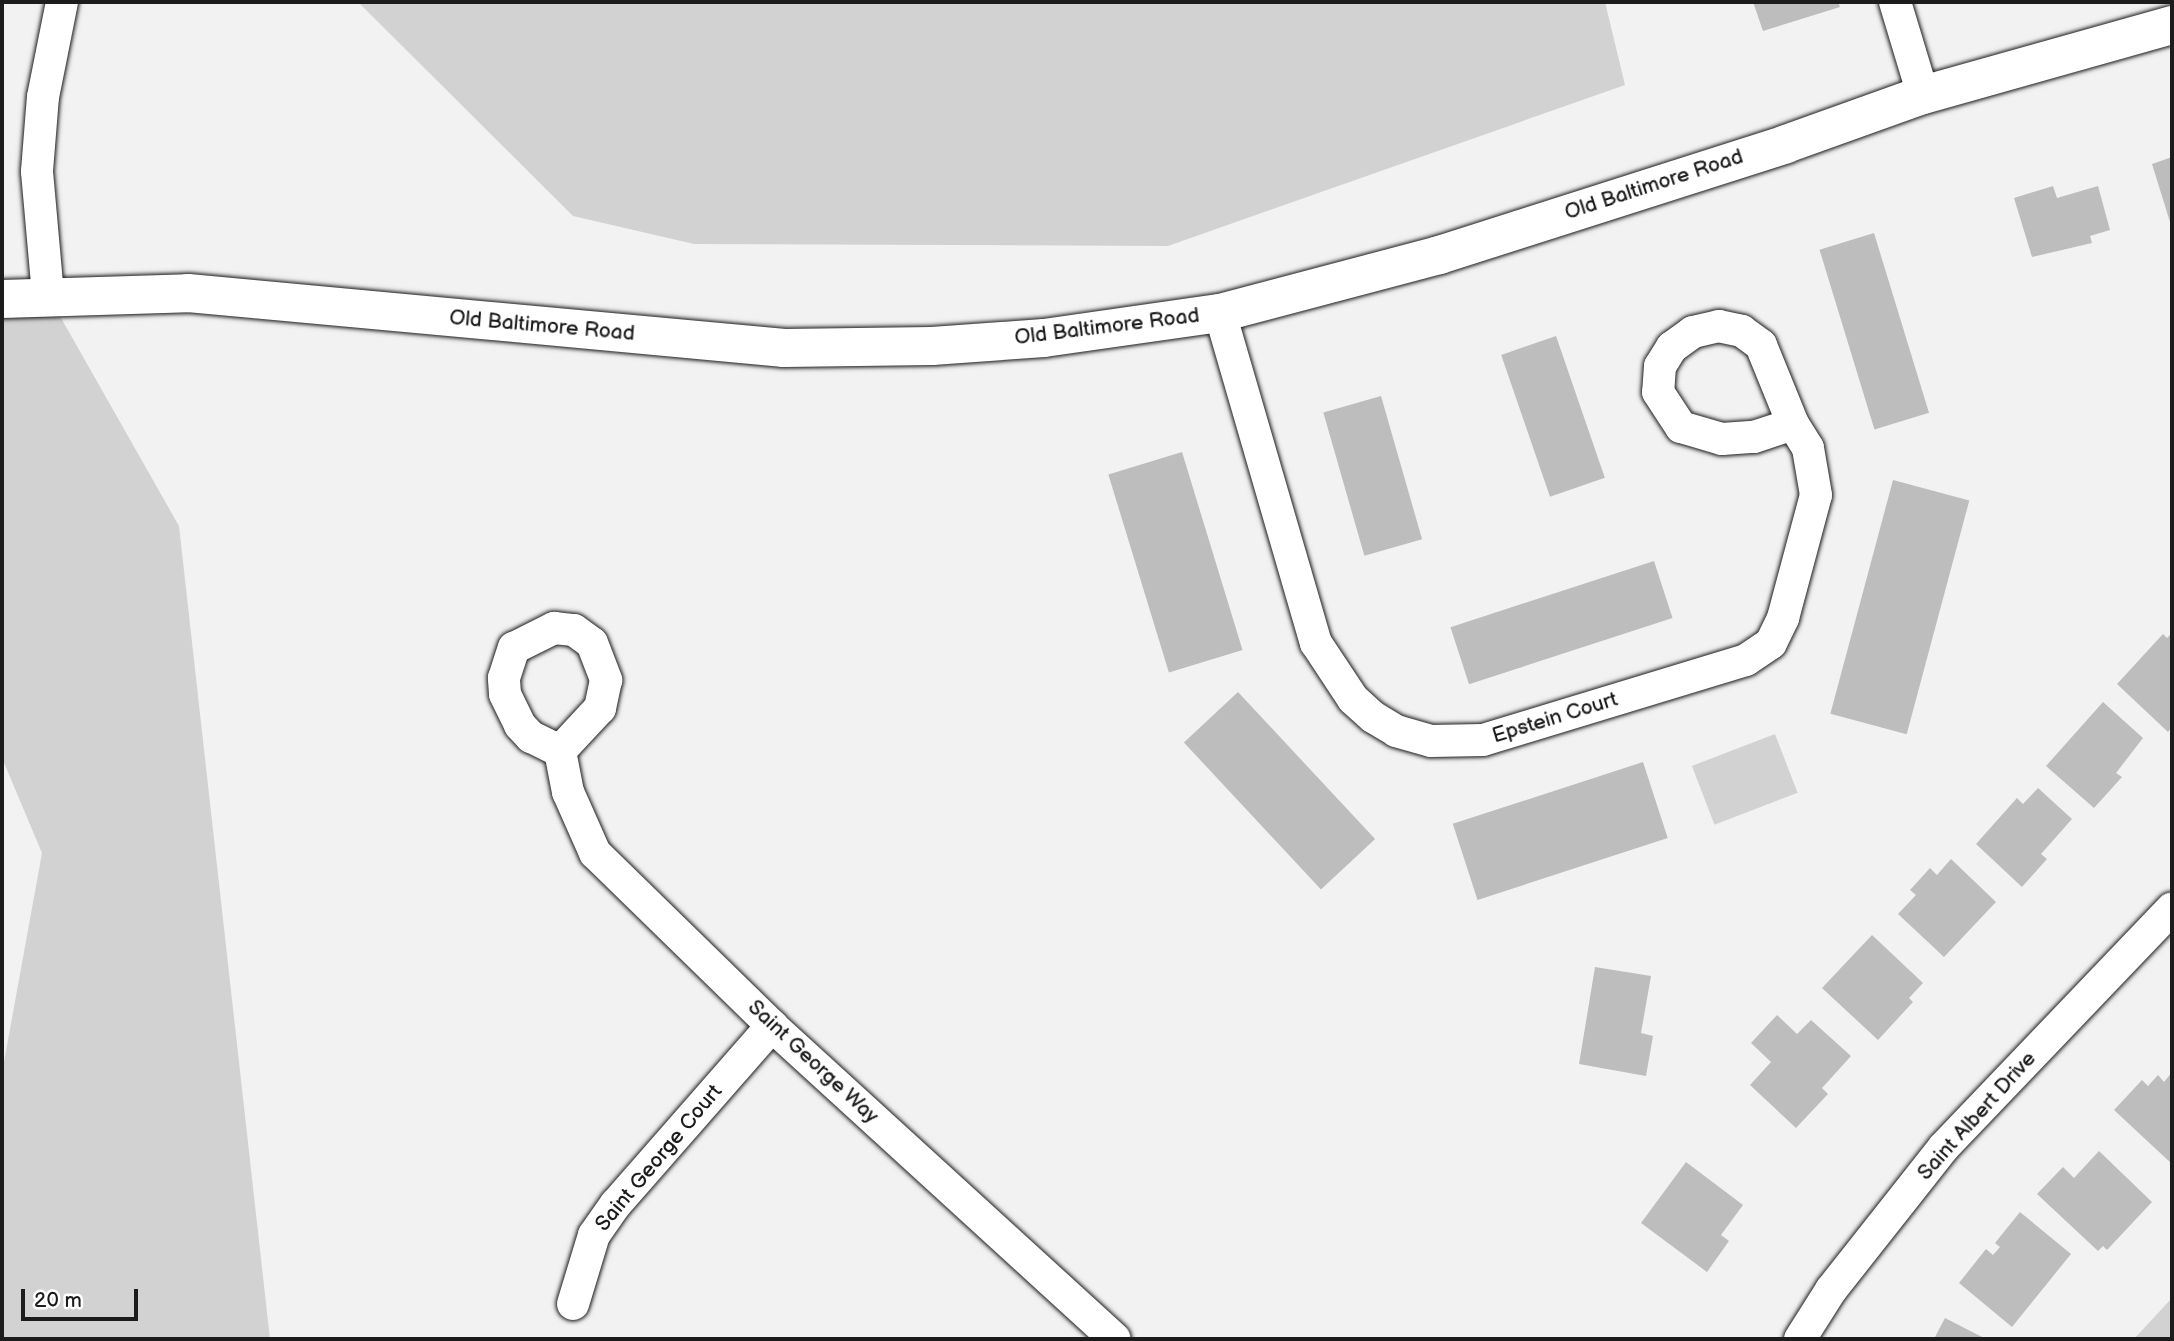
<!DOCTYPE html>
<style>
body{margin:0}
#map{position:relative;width:2174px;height:1341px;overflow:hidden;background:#f2f2f2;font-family:"Balsamiq Sans",sans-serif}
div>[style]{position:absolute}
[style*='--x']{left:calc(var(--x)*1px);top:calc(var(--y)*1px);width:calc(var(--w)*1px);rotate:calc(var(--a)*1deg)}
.green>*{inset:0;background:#d2d2d2;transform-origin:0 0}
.building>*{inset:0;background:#bdbdbd;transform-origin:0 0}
.roads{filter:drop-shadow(0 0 2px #1c1c1c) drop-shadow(0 0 2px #1c1c1c)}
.minor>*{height:32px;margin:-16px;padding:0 16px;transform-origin:16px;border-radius:16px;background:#fff}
.tertiary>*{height:38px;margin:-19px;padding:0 19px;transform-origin:19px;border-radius:19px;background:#fff}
span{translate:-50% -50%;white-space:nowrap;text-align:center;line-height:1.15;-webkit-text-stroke:5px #fff;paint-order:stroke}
.street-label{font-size:21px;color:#1c1c1c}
.frame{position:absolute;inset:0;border:4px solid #1c1c1c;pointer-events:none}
.scale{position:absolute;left:21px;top:1289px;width:117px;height:32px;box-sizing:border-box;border:4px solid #1c1c1c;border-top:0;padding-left:9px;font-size:21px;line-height:24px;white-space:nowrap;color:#1c1c1c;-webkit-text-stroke:5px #fff;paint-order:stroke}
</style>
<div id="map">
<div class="green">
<div style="clip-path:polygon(358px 2px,1605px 2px,1625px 85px,1168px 246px,694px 244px,573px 216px)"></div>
<div style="clip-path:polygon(48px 295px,179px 526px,270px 1339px,2px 1339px,2px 1073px,42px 853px,2px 758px,2px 302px)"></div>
<div style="left:1775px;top:734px;width:63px;height:89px;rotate:69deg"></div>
<div style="clip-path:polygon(2172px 1298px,2172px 1339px,2134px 1339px)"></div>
</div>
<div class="building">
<div style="clip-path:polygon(1753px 2px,1838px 2px,1840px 7px,1763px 31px)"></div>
<div style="clip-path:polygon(2172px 157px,2172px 221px,2170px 222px,2152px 164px)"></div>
<div style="clip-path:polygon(2053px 186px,2057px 198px,2098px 186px,2110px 230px,2090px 236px,2092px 243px,2032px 257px,2014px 198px)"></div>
<div style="left:1874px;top:233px;width:188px;height:57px;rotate:73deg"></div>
<div style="left:1556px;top:336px;width:150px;height:58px;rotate:71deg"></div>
<div style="left:1381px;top:396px;width:149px;height:60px;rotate:74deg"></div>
<div style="left:1182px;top:452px;width:207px;height:77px;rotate:73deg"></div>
<div style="left:1893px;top:480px;width:79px;height:242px;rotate:15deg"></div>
<div style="left:1654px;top:561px;width:60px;height:214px;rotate:72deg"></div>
<div style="clip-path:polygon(2172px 633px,2172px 727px,2168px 732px,2117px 684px,2163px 634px,2167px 638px)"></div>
<div style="left:1238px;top:692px;width:201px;height:74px;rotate:47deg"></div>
<div style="clip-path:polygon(2103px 702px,2143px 738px,2116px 773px,2122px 777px,2094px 808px,2046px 766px)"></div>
<div style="left:1643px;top:762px;width:80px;height:200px;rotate:72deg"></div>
<div style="clip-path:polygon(2038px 788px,2072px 819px,2041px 854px,2047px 859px,2022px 887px,1976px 844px,2017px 798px,2023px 804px)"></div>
<div style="clip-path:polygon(1951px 859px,1996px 902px,1944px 957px,1898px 914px,1916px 895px,1910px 890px,1930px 868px,1937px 875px)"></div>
<div style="clip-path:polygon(1872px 935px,1923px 983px,1909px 998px,1913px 1002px,1878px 1040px,1822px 988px)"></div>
<div style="clip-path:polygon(1595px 967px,1651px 976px,1641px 1033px,1653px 1036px,1646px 1076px,1579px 1064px)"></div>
<div style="clip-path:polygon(1777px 1015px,1797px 1034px,1811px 1020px,1851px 1056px,1822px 1088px,1828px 1094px,1796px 1128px,1750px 1085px,1771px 1062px,1751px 1043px)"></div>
<div style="clip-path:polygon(2172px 1072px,2172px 1164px,2114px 1110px,2142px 1080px,2148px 1086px,2158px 1075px,2164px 1082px)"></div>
<div style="clip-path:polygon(2099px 1151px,2152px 1202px,2107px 1250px,2103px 1246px,2098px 1251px,2037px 1194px,2063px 1167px,2074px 1178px)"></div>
<div style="clip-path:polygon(1686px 1162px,1743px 1205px,1721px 1235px,1729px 1241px,1707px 1272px,1641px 1223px)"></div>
<div style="clip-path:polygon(2020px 1212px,2071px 1254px,2012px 1327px,1959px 1283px,1986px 1249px,1993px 1255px,2000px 1247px,1995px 1243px)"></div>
<div style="clip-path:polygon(1945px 1318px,1986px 1339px,1934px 1339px)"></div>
</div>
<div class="roads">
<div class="minor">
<div style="--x:1895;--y:2;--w:97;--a:73.2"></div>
<div style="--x:48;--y:295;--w:124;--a:-95.1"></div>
<div style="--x:37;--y:171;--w:74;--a:-85.4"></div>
<div style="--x:43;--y:97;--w:97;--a:-78.7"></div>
<div style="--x:1220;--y:313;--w:344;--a:73.8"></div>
<div style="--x:1316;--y:643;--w:67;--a:56.5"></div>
<div style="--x:1353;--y:699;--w:27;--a:42"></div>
<div style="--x:1373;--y:717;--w:27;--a:31"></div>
<div style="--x:1396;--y:731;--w:36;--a:16"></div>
<div style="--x:1431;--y:741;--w:52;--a:-1.1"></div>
<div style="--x:1483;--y:740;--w:275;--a:-16.9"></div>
<div style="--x:1746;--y:660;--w:30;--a:-34"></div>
<div style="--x:1771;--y:643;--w:28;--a:-64"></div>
<div style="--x:1783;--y:618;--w:127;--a:-75"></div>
<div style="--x:1816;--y:495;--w:48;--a:-99.7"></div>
<div style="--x:1808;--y:448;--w:28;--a:-122"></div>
<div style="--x:1793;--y:424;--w:85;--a:-112.1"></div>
<div style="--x:1761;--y:345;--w:24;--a:-144"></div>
<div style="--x:1742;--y:331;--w:24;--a:-168"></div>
<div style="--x:1719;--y:326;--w:27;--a:167"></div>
<div style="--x:1693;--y:332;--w:26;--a:144"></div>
<div style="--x:1672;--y:347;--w:22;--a:122"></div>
<div style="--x:1660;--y:366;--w:26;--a:94"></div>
<div style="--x:1658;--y:392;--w:42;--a:56.7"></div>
<div style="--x:1681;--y:427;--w:43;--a:16.3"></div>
<div style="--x:1722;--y:439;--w:32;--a:-4"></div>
<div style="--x:1754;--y:437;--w:41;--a:-18.4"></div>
<div style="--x:554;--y:628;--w:20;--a:6"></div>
<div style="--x:574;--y:630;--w:22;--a:36"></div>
<div style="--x:592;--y:643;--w:40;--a:69"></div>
<div style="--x:606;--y:680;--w:29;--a:102"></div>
<div style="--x:600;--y:708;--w:59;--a:132.9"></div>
<div style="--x:560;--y:751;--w:32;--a:-154"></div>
<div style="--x:531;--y:737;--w:16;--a:-133"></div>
<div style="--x:520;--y:725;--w:34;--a:-116"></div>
<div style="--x:505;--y:694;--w:16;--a:-94"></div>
<div style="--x:504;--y:678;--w:32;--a:-72"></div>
<div style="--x:514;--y:648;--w:45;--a:-26.6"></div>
<div style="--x:560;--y:751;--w:42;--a:79"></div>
<div style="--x:568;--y:792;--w:67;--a:66.1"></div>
<div style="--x:595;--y:853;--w:248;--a:44.3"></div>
<div style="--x:772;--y:1026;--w:464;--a:42.4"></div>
<div style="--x:573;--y:1304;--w:72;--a:-73.1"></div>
<div style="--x:594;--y:1235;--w:38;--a:-55"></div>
<div style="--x:616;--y:1204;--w:237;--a:-48.8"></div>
<div style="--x:1800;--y:1339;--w:58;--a:-57.7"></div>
<div style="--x:1831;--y:1290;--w:182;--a:-51.7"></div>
<div style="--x:1944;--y:1147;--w:330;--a:-46.3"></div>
</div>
<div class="tertiary">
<div style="--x:2;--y:299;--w:186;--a:-1.8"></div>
<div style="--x:188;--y:293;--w:599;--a:5.27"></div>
<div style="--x:784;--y:348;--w:148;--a:-0.8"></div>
<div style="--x:932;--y:346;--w:112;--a:-4.1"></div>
<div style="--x:1044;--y:338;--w:178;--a:-8.1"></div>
<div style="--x:1220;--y:313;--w:227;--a:-14.8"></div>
<div style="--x:1439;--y:255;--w:364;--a:-17.7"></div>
<div style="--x:1786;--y:144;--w:145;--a:-19.7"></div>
<div style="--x:1923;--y:95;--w:259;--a:-15.7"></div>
</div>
</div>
<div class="street-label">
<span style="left:1654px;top:185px;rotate:-18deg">Old Baltimore Road</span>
<span style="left:542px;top:326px;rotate:5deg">Old Baltimore Road</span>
<span style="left:1107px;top:327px;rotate:-7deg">Old Baltimore Road</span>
<span style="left:1555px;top:718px;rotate:-17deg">Epstein Court</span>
<span style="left:813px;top:1062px;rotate:43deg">Saint George Way</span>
<span style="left:1977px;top:1116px;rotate:-48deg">Saint Albert Drive</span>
<span style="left:659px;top:1158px;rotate:-50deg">Saint George Court</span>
</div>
<div class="frame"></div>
<div class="scale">20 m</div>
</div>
